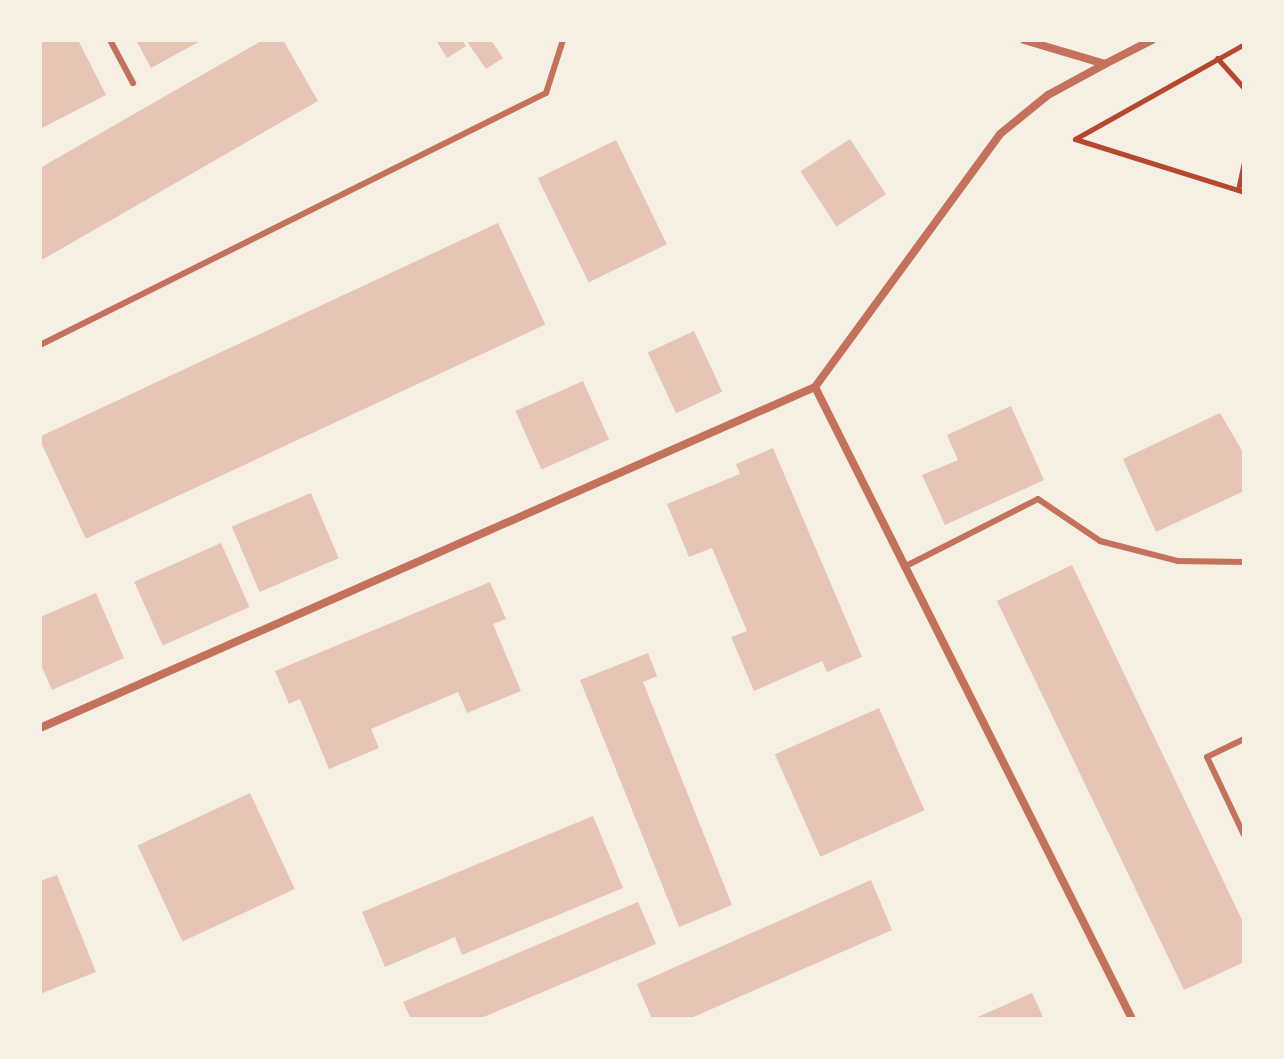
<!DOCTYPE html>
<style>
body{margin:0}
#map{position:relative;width:1284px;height:1059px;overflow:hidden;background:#f6efe4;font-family:Overpass,sans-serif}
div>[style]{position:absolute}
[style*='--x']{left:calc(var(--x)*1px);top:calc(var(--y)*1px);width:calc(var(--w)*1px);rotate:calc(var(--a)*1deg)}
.building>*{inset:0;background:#e6c5b7;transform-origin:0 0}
.path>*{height:5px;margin:-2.5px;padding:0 2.5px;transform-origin:2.5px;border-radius:2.5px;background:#b5482f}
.service>*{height:6px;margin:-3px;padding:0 3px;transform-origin:3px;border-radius:3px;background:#c5725c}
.minor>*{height:8px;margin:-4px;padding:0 4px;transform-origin:4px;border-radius:4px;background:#c5725c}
span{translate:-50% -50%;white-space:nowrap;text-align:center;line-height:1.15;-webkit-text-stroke:8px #f6efe4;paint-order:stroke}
.frame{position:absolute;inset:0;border:42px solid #f6efe4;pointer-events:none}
</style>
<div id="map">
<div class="building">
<div style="clip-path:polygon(40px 40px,78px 40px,106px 95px,40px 129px)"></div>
<div style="clip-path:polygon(136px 40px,202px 40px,151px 68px)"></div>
<div style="clip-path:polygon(263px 40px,283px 40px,318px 101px,40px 261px,40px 168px)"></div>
<div style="clip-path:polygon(436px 40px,462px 40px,466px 46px,447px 58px)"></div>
<div style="clip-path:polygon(466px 40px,491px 40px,503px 58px,486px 69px)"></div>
<div style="left:850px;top:139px;width:66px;height:59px;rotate:57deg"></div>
<div style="left:616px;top:140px;width:116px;height:87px;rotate:64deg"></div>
<div style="left:498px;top:223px;width:112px;height:507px;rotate:65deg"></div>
<div style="left:694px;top:331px;width:67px;height:51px;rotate:65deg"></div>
<div style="left:583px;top:381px;width:64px;height:74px;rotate:66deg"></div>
<div style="clip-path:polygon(1011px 406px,1044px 480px,945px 525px,922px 475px,958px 460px,947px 435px)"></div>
<div style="clip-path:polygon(1220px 413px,1244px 454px,1244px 491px,1156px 532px,1123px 459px)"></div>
<div style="clip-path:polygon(773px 448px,862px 657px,827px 672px,822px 661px,754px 691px,731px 637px,747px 631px,712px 548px,689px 557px,667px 504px,740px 474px,736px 464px)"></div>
<div style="left:311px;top:493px;width:71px;height:86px;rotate:67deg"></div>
<div style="left:221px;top:543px;width:70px;height:95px;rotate:66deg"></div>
<div style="clip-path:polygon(1072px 565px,1244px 924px,1244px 962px,1184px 990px,997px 601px)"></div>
<div style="clip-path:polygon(490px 582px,506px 619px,493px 624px,521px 691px,467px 713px,458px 692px,371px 729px,379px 748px,329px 769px,300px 699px,289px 704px,275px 671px)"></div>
<div style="clip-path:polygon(96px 593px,124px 658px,52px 690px,40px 663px,40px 617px)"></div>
<div style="clip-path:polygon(648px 653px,657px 676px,643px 682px,732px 905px,679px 927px,580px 680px)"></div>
<div style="left:879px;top:708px;width:112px;height:114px;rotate:66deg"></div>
<div style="left:250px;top:793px;width:106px;height:124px;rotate:65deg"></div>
<div style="clip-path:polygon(593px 816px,623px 888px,462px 955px,455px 937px,385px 967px,362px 912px)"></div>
<div style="clip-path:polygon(57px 875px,96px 972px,40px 994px,40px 881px)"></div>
<div style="clip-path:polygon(871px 880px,892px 930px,689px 1019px,652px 1019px,637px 984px)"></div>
<div style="clip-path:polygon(638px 902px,656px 944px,479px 1019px,411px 1019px,403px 1002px)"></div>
<div style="clip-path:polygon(1032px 993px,1044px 1019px,973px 1019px)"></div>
</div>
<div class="path">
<div style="--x:1217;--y:58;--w:40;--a:48"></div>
<div style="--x:1075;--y:139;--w:194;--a:-29.3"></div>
<div style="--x:1075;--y:139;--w:177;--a:17.4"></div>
<div style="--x:1238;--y:190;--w:29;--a:-78"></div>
</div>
<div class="service">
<div style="--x:110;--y:40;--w:49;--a:61.9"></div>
<div style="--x:40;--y:345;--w:565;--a:-26.47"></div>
<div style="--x:546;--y:93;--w:56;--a:-72.2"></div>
<div style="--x:904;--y:567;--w:150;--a:-26.9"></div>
<div style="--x:1038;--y:499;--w:75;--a:34.1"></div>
<div style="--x:1100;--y:541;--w:81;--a:14.4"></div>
<div style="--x:1178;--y:561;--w:66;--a:0.9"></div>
<div style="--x:1244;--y:739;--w:41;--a:154.1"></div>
<div style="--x:1207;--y:757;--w:86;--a:64.6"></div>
</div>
<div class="minor">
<div style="--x:1024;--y:40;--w:84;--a:16.5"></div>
<div style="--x:1105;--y:64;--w:53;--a:-27.1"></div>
<div style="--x:815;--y:387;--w:313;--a:-53.8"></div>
<div style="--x:1000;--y:134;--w:62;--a:-39.1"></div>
<div style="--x:1048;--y:95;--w:65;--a:-28.5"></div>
<div style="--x:40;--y:728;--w:847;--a:-23.75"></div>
<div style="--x:815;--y:387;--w:707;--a:63.36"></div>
</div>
<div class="frame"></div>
</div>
